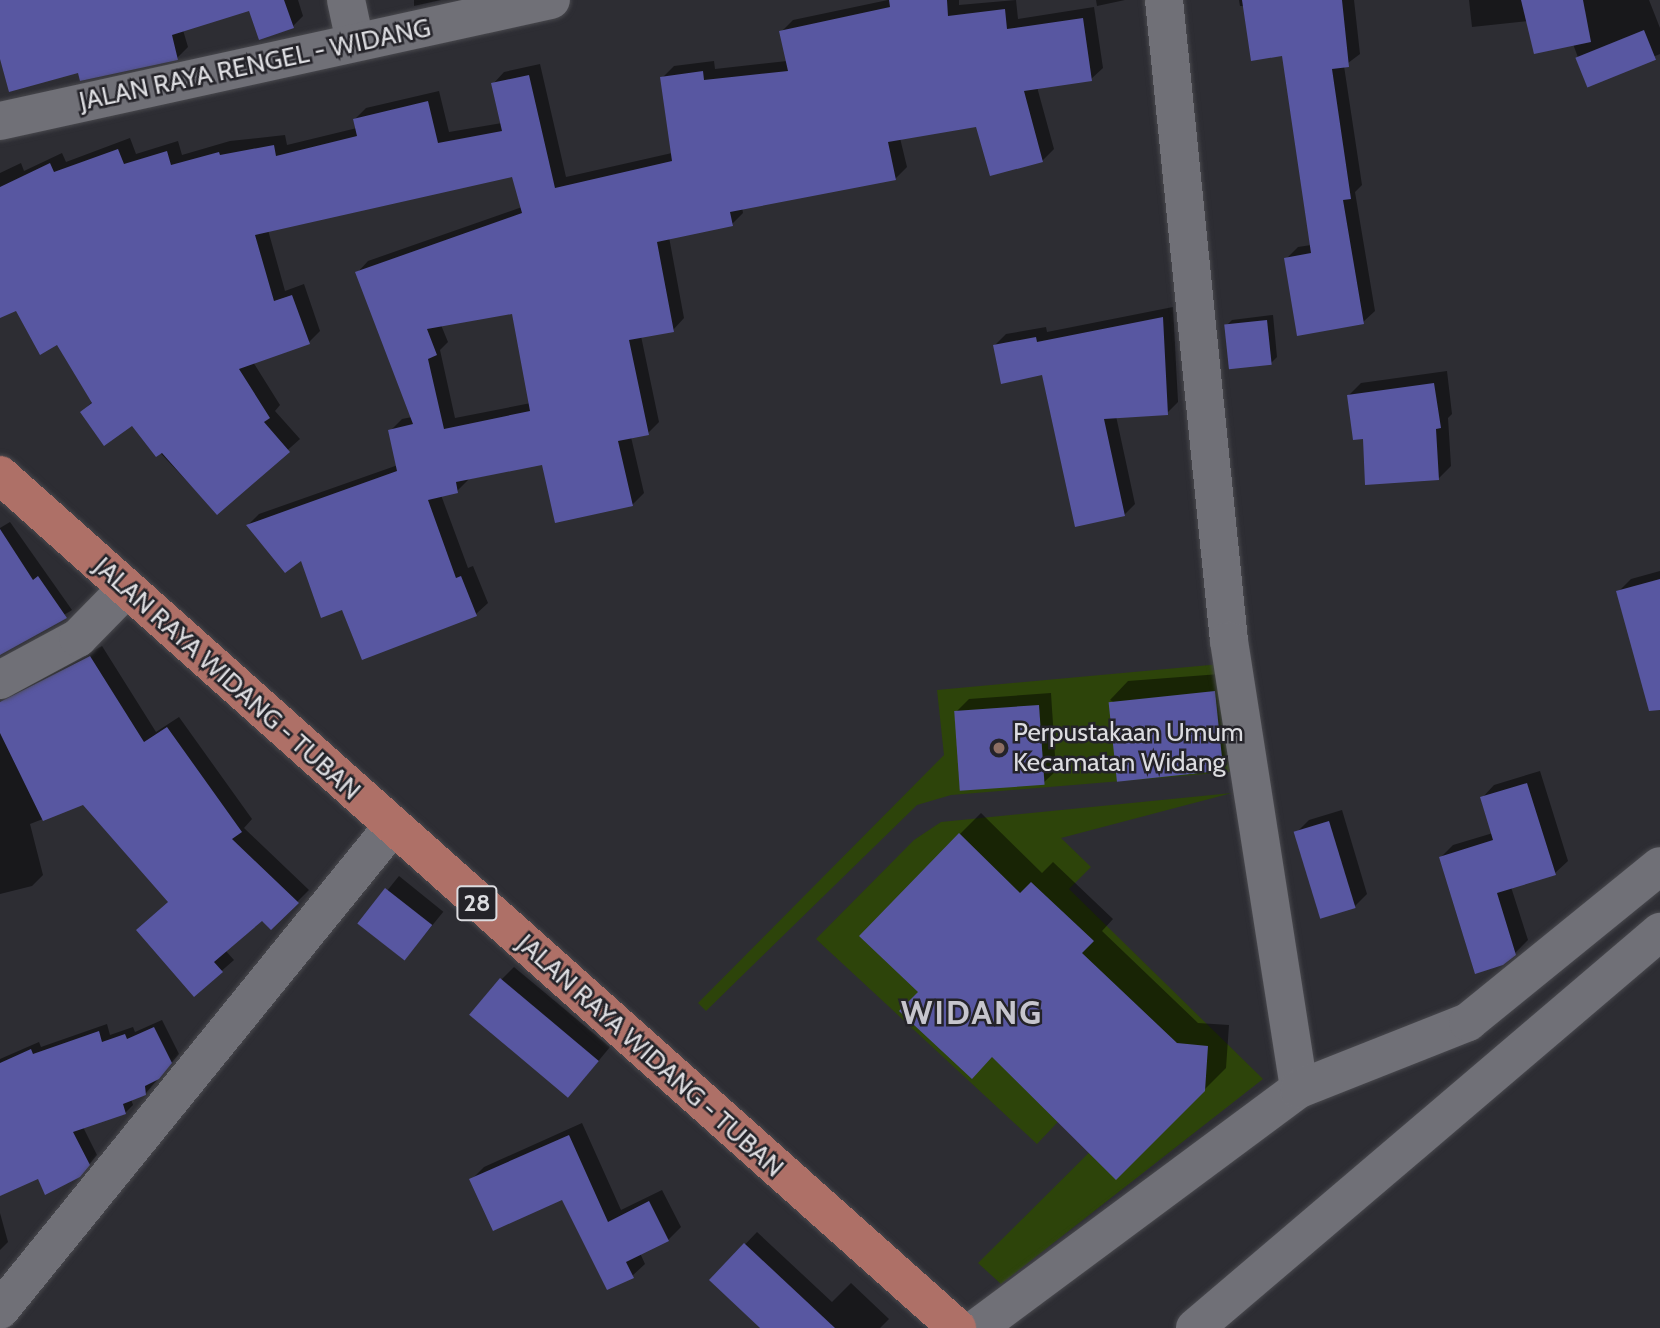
<!DOCTYPE html>
<style>
body{margin:0}
#map{position:relative;width:1660px;height:1328px;overflow:hidden;background:#2d2d33;font-family:Cabin,sans-serif}
div>[style]{position:absolute}
[style*='--x']{left:calc(var(--x)*1px);top:calc(var(--y)*1px);width:calc(var(--w)*1px);rotate:calc(var(--a)*1deg)}
.green>*{inset:0;background:#2d440a}
.shadow>*{inset:0;background:#0007;transform-origin:0 0}
.building>*{inset:0;background:#5857a1;transform-origin:0 0}
.roads{filter:drop-shadow(0 0 2px #49494e) drop-shadow(0 0 2px #49494e)}
.minor>*{height:38px;margin:-19px;padding:0 19px;transform-origin:19px;border-radius:19px;background:#707077}
.tertiary>*{height:38px;margin:-19px;padding:0 19px;transform-origin:19px;border-radius:19px;background:#707077}
.trunk>*{height:38px;margin:-19px;padding:0 19px;transform-origin:19px;border-radius:19px;background:#ae7067}
.dots>*{width:19px;height:19px;translate:-50% -50%;box-sizing:border-box;border:4px solid #242329;border-radius:50%}
span{translate:-50% -50%;white-space:nowrap;text-align:center;line-height:1.15;-webkit-text-stroke:5px #242329;paint-order:stroke}
.shield-label span{padding:2px 5px;background:#242329;border:2px solid;border-radius:5px;-webkit-text-stroke-width:0}
.shield-label{font-size:24px;color:#dcdce0;font-weight:700}
.street-label{font-size:26px;color:#dcdce0}
.poi-label{font-size:26px;color:#dcdce0}
.left{translate:0 -50%;text-align:left}
.district-label{font-size:33px;color:#c6c5cd;font-weight:700;letter-spacing:2px}
</style>
<div id="map">
<div class="green">
<div style="clip-path:polygon(1221px 664px,1230px 772px,951px 795px,917px 805px,706px 1011px,698px 1003px,944px 755px,937px 690px)"></div>
<div style="clip-path:polygon(1232px 793px,1061px 838px,1091px 867px,1069px 889px,1263px 1079px,1001px 1284px,978px 1263px,1174px 1068px,1139px 1036px,1037px 1144px,816px 939px,914px 840px,941px 822px)"></div>
</div>
<div class="shadow">
<div style="clip-path:polygon(0 0,298px 0,303px 16px,293px 26px,250px 9px,183px 30px,188px 47px,177px 58px,79px 71px,0 56px)"></div>
<div style="clip-path:polygon(414px 0,441px 0,414px 6px)"></div>
<div style="clip-path:polygon(evenodd,888px 0,959px 0,959px 5px,1016px 0,1018px 19px,1094px 7px,1103px 68px,1091px 79px,1037px 87px,1054px 149px,1042px 161px,978px 125px,900px 138px,907px 167px,895px 179px,742px 207px,743px 213px,732px 224px,669px 237px,684px 318px,673px 330px,641px 336px,659px 422px,648px 433px,631px 437px,644px 493px,633px 504px,556px 521px,543px 463px,469px 479px,457px 491px,441px 495px,468px 568px,473px 566px,488px 603px,476px 614px,343px 608px,302px 558px,248px 525px,259px 514px,398px 465px,390px 431px,402px 419px,412px 417px,357px 273px,368px 261px,522px 207px,513px 175px,268px 230px,285px 291px,304px 284px,320px 331px,309px 342px,253px 362px,280px 405px,275px 411px,300px 439px,217px 513px,133px 424px,82px 412px,93px 401px,58px 343px,17px 308px,0 316px,0 173px,21px 163px,24px 171px,62px 153px,66px 162px,130px 138px,136px 154px,178px 141px,182px 155px,230px 141px,285px 135px,287px 145px,357px 128px,354px 120px,366px 108px,439px 91px,449px 132px,502px 123px,493px 84px,504px 72px,540px 64px,566px 177px,672px 153px,662px 78px,674px 66px,714px 61px,715px 69px,787px 61px,781px 32px,793px 20px,888px 0,514px 312px,531px 403px,455px 418px,440px 350px,448px 342px,441px 325px,514px 312px)"></div>
<div style="clip-path:polygon(1096px 0,1125px 0,1097px 6px)"></div>
<div style="clip-path:polygon(1239px 0,1354px 0,1360px 54px,1344px 66px,1362px 185px,1355px 192px,1375px 311px,1363px 322px,1286px 259px,1298px 247px,1311px 245px,1284px 54px,1245px 6px,1240px 6px)"></div>
<div style="clip-path:polygon(1469px 0,1649px 0,1660px 28px,1660px 54px,1588px 84px,1573px 44px,1528px 21px,1472px 27px)"></div>
<div style="clip-path:polygon(1173px 307px,1178px 402px,1167px 413px,1116px 416px,1135px 504px,1124px 515px,1043px 373px,995px 345px,1006px 334px,1046px 327px,1047px 332px)"></div>
<div style="clip-path:polygon(1273px 315px,1277px 357px,1271px 363px,1226px 326px,1232px 320px)"></div>
<div style="clip-path:polygon(1447px 371px,1452px 414px,1448px 418px,1451px 466px,1438px 479px,1365px 437px,1349px 395px,1361px 383px)"></div>
<div style="clip-path:polygon(10px 522px,72px 610px,0 654px,0 528px)"></div>
<div style="clip-path:polygon(1660px 571px,1660px 702px,1618px 592px,1631px 579px)"></div>
<div style="clip-path:polygon(102px 646px,156px 732px,179px 717px,252px 819px,244px 828px,309px 890px,271px 928px,262px 919px,225px 950px,234px 960px,194px 995px,138px 930px,170px 901px,84px 803px,30px 824px,43px 875px,32px 886px,0 894px,0 710px,17px 690px)"></div>
<div style="clip-path:polygon(1233px 673px,1242px 749px,1224px 768px,1110px 700px,1128px 681px)"></div>
<div style="clip-path:polygon(1051px 693px,1056px 771px,1043px 783px,956px 712px,969px 699px)"></div>
<div style="clip-path:polygon(1540px 771px,1568px 861px,1555px 873px,1511px 887px,1528px 940px,1515px 953px,1441px 857px,1453px 845px,1493px 833px,1482px 798px,1494px 785px)"></div>
<div style="clip-path:polygon(1342px 810px,1367px 894px,1355px 906px,1296px 833px,1309px 820px)"></div>
<div style="clip-path:polygon(981px 813px,1042px 873px,1053px 862px,1113px 919px,1102px 931px,1198px 1023px,1229px 1025px,1226px 1068px,1116px 1178px,993px 1056px,920px 992px,960px 834px)"></div>
<div style="left:399px;top:876px;width:57px;height:62px;rotate:39deg"></div>
<div style="clip-path:polygon(514px 967px,610px 1047px,581px 1082px,501px 980px)"></div>
<div style="clip-path:polygon(162px 1020px,179px 1054px,146px 1093px,131px 1099px,133px 1105px,125px 1113px,83px 1127px,97px 1155px,88px 1166px,0 1100px,0 1059px,39px 1042px,41px 1047px,107px 1024px,110px 1035px,133px 1027px,135px 1032px)"></div>
<div style="clip-path:polygon(582px 1123px,621px 1210px,662px 1190px,681px 1227px,668px 1240px,640px 1253px,645px 1264px,632px 1276px,563px 1198px,471px 1180px,484px 1167px)"></div>
<div style="clip-path:polygon(0 1213px,8px 1242px,0 1250px)"></div>
<div style="clip-path:polygon(757px 1232px,832px 1302px,851px 1283px,889px 1319px,880px 1328px,763px 1328px,711px 1280px)"></div>
</div>
<div class="building">
<div style="clip-path:polygon(0 0,284px 0,294px 28px,259px 40px,249px 11px,172px 35px,178px 60px,80px 81px,78px 73px,9px 92px,0 59px)"></div>
<div style="clip-path:polygon(evenodd,889px 0,947px 0,948px 16px,1005px 9px,1007px 29px,1083px 18px,1092px 81px,1024px 91px,1043px 162px,990px 176px,976px 127px,888px 142px,896px 180px,730px 212px,733px 226px,657px 242px,674px 332px,629px 340px,649px 435px,618px 441px,633px 506px,555px 523px,542px 465px,456px 482px,458px 493px,428px 500px,456px 578px,461px 576px,477px 616px,362px 660px,342px 610px,321px 618px,301px 561px,285px 573px,246px 525px,397px 471px,388px 430px,413px 424px,355px 272px,522px 213px,512px 177px,255px 235px,274px 301px,292px 295px,310px 344px,239px 369px,270px 418px,264px 422px,290px 452px,217px 515px,162px 453px,156px 457px,132px 426px,104px 446px,80px 412px,92px 403px,57px 345px,40px 355px,16px 311px,0 318px,0 187px,50px 163px,54px 172px,118px 149px,124px 164px,167px 151px,171px 165px,219px 152px,220px 155px,274px 145px,276px 156px,357px 136px,353px 119px,428px 101px,438px 143px,502px 131px,491px 83px,529px 75px,555px 188px,672px 161px,660px 77px,703px 71px,704px 80px,788px 71px,779px 31px,890px 7px,889px 0,512px 314px,530px 411px,444px 429px,428px 359px,437px 355px,427px 329px,512px 314px)"></div>
<div style="clip-path:polygon(1242px 0,1342px 0,1349px 67px,1332px 69px,1351px 199px,1343px 200px,1364px 324px,1297px 336px,1284px 258px,1311px 253px,1282px 56px,1251px 61px)"></div>
<div style="clip-path:polygon(1521px 0,1583px 0,1591px 42px,1534px 54px)"></div>
<div style="left:1644px;top:30px;width:32px;height:74px;rotate:68deg"></div>
<div style="clip-path:polygon(1163px 317px,1168px 415px,1104px 419px,1125px 516px,1075px 527px,1042px 375px,1001px 384px,993px 345px,1036px 337px,1037px 342px)"></div>
<div style="left:1267px;top:320px;width:45px;height:43px;rotate:84deg"></div>
<div style="clip-path:polygon(1434px 383px,1441px 428px,1436px 429px,1439px 480px,1365px 485px,1363px 439px,1353px 440px,1347px 395px)"></div>
<div style="clip-path:polygon(0 529px,33px 580px,38px 576px,67px 618px,0 655px)"></div>
<div style="clip-path:polygon(1660px 579px,1660px 710px,1649px 711px,1616px 591px)"></div>
<div style="clip-path:polygon(90px 656px,144px 742px,167px 727px,242px 832px,232px 839px,299px 903px,271px 930px,262px 921px,214px 962px,223px 972px,194px 997px,136px 930px,168px 902px,83px 805px,43px 821px,0 733px,0 702px)"></div>
<div style="left:1215px;top:691px;width:80px;height:107px;rotate:84deg"></div>
<div style="left:1039px;top:705px;width:80px;height:85px;rotate:86deg"></div>
<div style="clip-path:polygon(1527px 783px,1556px 875px,1497px 893px,1516px 955px,1503px 965px,1475px 974px,1439px 857px,1493px 840px,1480px 797px)"></div>
<div style="left:1329px;top:821px;width:91px;height:37px;rotate:73deg"></div>
<div style="clip-path:polygon(959px 833px,1020px 893px,1031px 882px,1094px 941px,1082px 953px,1177px 1043px,1208px 1046px,1205px 1091px,1116px 1180px,992px 1057px,972px 1079px,899px 1011px,918px 992px,859px 936px)"></div>
<div style="left:385px;top:888px;width:60px;height:45px;rotate:38deg"></div>
<div style="left:500px;top:978px;width:129px;height:48px;rotate:40deg"></div>
<div style="clip-path:polygon(154px 1027px,172px 1063px,159px 1079px,145px 1086px,146px 1095px,123px 1104px,126px 1114px,73px 1132px,90px 1165px,80px 1177px,45px 1195px,38px 1179px,0 1196px,0 1063px,31px 1049px,33px 1054px,99px 1031px,102px 1042px,125px 1034px,127px 1039px)"></div>
<div style="clip-path:polygon(569px 1135px,608px 1222px,649px 1201px,669px 1241px,626px 1262px,634px 1278px,607px 1290px,562px 1200px,493px 1231px,469px 1179px)"></div>
<div style="clip-path:polygon(744px 1243px,835px 1328px,760px 1328px,709px 1280px)"></div>
</div>
<div class="roads">
<div class="minor">
<div style="--x:346;--y:0;--w:43;--a:77.9"></div>
<div style="--x:1164;--y:0;--w:644;--a:84.21"></div>
<div style="--x:1229;--y:641;--w:453;--a:81.1"></div>
<div style="--x:0;--y:680;--w:89;--a:-28.3"></div>
<div style="--x:78;--y:638;--w:69;--a:-45.6"></div>
<div style="--x:0;--y:1310;--w:622;--a:-50.94"></div>
<div style="--x:977;--y:1328;--w:401;--a:-36.6"></div>
<div style="--x:1299;--y:1089;--w:182;--a:-21.6"></div>
<div style="--x:1468;--y:1022;--w:247;--a:-39.1"></div>
<div style="--x:1195;--y:1328;--w:611;--a:-40.42"></div>
</div>
<div class="tertiary">
<div style="--x:0;--y:121;--w:564;--a:-12.39"></div>
</div>
<div class="trunk">
<div style="--x:0;--y:475;--w:1282;--a:41.71"></div>
</div>
</div>
<div class="dots">
<div style="left:999px;top:748px;background:#8d6e63"></div>
</div>
<div class="shield-label">
<span style="left:477px;top:903px">28</span>
</div>
<div class="street-label">
<span style="left:255px;top:65px;rotate:-12deg">JALAN RAYA RENGEL - WIDANG</span>
<span style="left:227px;top:679px;rotate:42deg">JALAN RAYA WIDANG - TUBAN</span>
<span style="left:650px;top:1056px;rotate:42deg">JALAN RAYA WIDANG - TUBAN</span>
</div>
<div class="poi-label">
<span class="left" style="left:1013px;top:748px">Perpustakaan Umum<br>Kecamatan Widang</span>
</div>
<div class="district-label">
<span style="left:972px;top:1013px">WIDANG</span>
</div>
</div>
